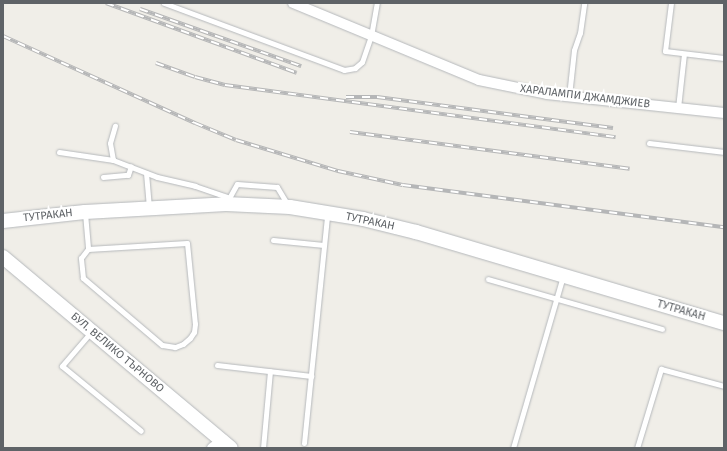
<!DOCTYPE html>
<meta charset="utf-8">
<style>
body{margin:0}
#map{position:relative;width:727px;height:451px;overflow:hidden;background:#f0eee8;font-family:"Fira Sans",sans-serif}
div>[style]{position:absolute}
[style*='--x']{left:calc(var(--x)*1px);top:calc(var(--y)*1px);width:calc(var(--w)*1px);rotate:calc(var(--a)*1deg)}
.roads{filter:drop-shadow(0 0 1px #b5b8bb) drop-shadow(0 0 1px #b5b8bb)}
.lane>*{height:5px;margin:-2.5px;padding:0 2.5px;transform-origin:2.5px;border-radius:2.5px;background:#fff}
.street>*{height:10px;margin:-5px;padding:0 5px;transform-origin:5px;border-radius:5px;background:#fff}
.secondary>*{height:14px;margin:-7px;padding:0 7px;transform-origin:7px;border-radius:7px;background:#fff}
.rail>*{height:4px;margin-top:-2px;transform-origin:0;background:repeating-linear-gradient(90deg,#fff 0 8px,#b5b6b7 0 16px);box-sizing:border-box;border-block:1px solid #b5b6b7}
span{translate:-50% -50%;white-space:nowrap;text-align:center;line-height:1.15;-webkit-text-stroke:4px #fff;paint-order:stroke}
.street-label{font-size:11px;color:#5f6367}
.frame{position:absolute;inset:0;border:4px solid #5f6367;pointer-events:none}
</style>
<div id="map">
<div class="roads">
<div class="lane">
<div style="--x:164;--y:3;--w:192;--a:20.4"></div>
<div style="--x:344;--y:70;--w:11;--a:-10"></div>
<div style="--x:355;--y:68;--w:9;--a:-41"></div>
<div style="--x:362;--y:62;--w:28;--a:-71"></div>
<div style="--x:371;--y:36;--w:34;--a:-80"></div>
<div style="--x:671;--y:3;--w:48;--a:97.1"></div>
<div style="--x:665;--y:51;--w:59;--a:6.8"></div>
<div style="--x:569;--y:96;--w:46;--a:-83.8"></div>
<div style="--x:574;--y:50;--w:18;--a:-71"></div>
<div style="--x:580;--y:33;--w:30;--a:-82"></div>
<div style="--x:678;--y:108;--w:54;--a:-83.7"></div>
<div style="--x:649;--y:143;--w:76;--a:6.8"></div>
<div style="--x:59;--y:152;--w:55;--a:8.4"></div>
<div style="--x:113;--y:160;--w:47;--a:21.1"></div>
<div style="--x:157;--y:177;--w:39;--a:13"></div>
<div style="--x:195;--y:186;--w:36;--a:19"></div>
<div style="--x:113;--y:160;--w:17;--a:-100"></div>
<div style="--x:110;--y:143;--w:18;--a:-74"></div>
<div style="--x:146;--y:173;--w:34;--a:85"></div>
<div style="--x:103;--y:177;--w:25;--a:-5"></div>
<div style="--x:128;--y:175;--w:9;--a:-72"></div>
<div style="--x:228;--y:200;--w:18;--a:-61"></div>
<div style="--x:237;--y:184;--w:40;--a:4.3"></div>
<div style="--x:277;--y:187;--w:21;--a:59"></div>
<div style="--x:85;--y:213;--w:36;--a:85"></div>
<div style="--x:88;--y:249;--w:99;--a:-3.5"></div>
<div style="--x:187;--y:243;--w:81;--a:84.4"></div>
<div style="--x:195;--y:324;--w:8;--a:97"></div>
<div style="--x:194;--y:332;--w:7;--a:124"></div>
<div style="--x:190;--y:338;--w:9;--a:139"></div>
<div style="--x:183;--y:344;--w:9;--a:159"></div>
<div style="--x:175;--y:347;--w:13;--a:-171"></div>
<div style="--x:162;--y:345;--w:104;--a:-139.7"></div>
<div style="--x:83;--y:278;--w:20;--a:-96"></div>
<div style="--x:81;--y:258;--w:11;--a:-52"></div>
<div style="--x:273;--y:240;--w:51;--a:5.6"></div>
<div style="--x:488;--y:279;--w:181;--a:16"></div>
<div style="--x:91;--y:332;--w:45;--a:130.5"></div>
<div style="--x:62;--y:366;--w:102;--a:39.4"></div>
<div style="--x:217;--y:365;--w:95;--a:6.7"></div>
<div style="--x:304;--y:443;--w:229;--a:-84.2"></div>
<div style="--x:263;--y:448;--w:77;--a:-84.8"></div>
<div style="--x:513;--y:448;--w:179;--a:-73.8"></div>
<div style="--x:637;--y:448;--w:83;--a:-73.1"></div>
<div style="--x:661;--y:369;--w:65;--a:15.1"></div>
</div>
<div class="street">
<div style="--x:293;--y:3;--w:201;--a:22.5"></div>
<div style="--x:479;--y:80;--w:69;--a:11.6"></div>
<div style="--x:547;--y:94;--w:178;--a:6.1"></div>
<div style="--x:212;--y:448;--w:14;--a:-36"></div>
</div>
<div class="secondary">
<div style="--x:3;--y:221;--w:82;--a:-6.3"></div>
<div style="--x:85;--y:212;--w:141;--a:-3.2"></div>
<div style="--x:226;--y:204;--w:64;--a:2.7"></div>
<div style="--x:290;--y:207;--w:74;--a:9.3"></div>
<div style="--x:363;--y:219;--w:55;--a:13.8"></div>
<div style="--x:416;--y:232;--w:321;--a:16.5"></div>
<div style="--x:3;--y:257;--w:297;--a:40"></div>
</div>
</div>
<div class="rail">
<div style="--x:106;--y:3;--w:203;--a:20.1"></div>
<div style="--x:140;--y:9;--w:171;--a:19.5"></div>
<div style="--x:3;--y:36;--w:211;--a:24.4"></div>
<div style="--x:195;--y:123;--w:44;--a:22.5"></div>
<div style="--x:236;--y:140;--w:107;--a:16.9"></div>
<div style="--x:338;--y:171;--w:66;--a:12.2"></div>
<div style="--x:403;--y:185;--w:324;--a:7.5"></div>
<div style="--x:156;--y:63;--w:41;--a:19.7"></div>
<div style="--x:195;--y:77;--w:31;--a:15"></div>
<div style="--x:225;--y:85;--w:394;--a:7.6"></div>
<div style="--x:346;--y:97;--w:31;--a:0"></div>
<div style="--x:377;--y:97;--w:238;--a:7.5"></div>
<div style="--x:350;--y:132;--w:282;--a:7.5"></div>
</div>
<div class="street-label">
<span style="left:585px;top:97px;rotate:7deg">ХАРАЛАМПИ ДЖАМДЖИЕВ</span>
<span style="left:48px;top:216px;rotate:-6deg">ТУТРАКАН</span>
<span style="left:370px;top:222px;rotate:12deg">ТУТРАКАН</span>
<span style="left:681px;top:311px;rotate:16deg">ТУТРАКАН</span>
<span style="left:117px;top:353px;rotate:40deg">БУЛ. ВЕЛИКО ТЪРНОВО</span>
</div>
<div class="frame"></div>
</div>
